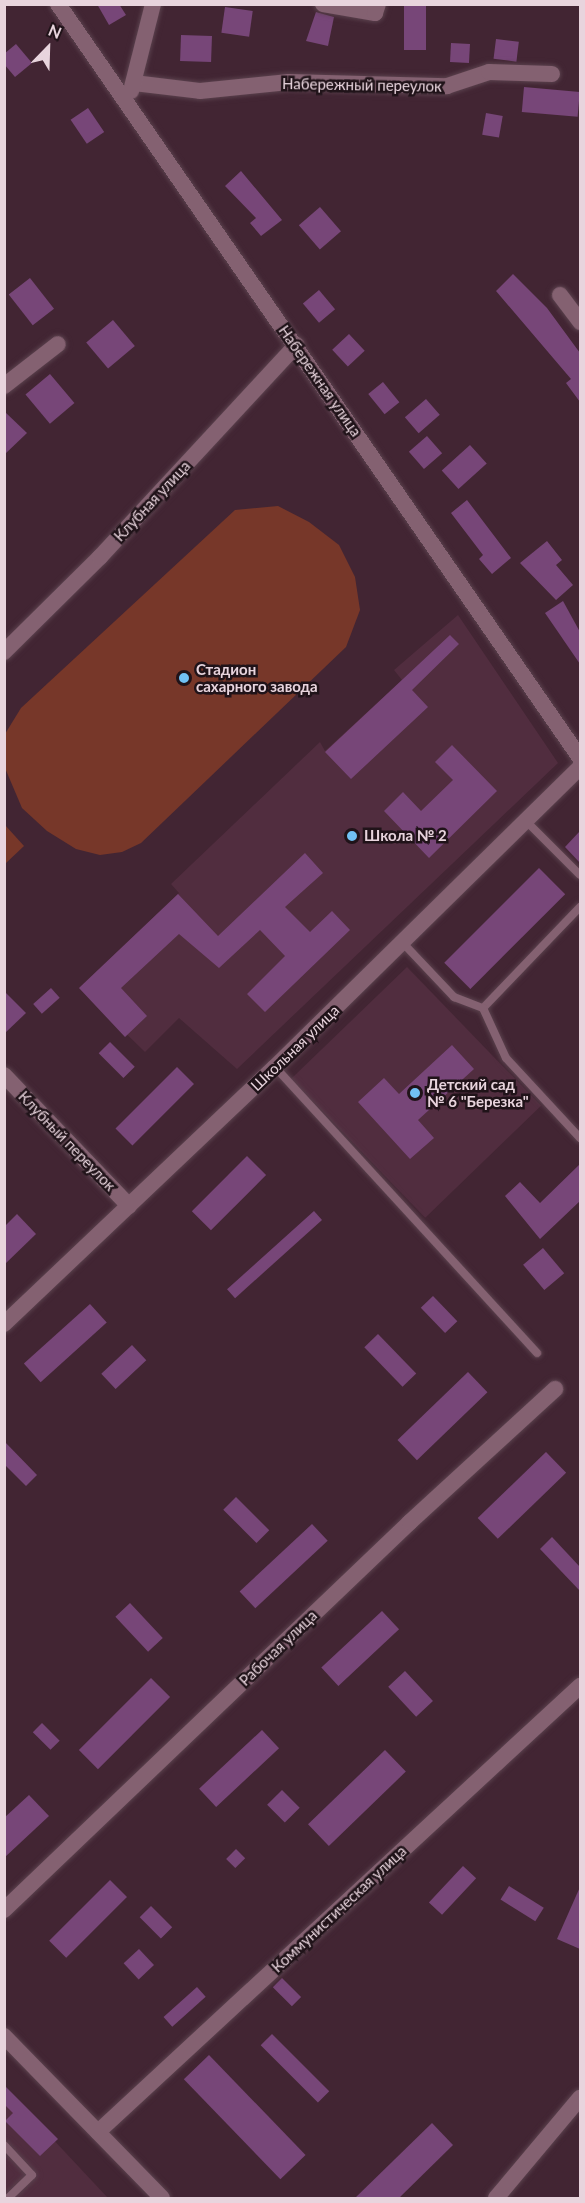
<!DOCTYPE html>
<meta charset="utf-8">
<style>
body{margin:0}
#map{position:relative;width:585px;height:2203px;overflow:hidden;background:#422533;font-family:Lato,sans-serif}
div>[style]{position:absolute}
[style*='--x']{left:calc(var(--x)*1px);top:calc(var(--y)*1px);width:calc(var(--w)*1px);rotate:calc(var(--a)*1deg)}
.built>*{inset:0;background:#512d3f;transform-origin:0 0}
.green>*{inset:0;background:#773729}
.building>*{inset:0;background:#774678;transform-origin:0 0}
.roads{filter:drop-shadow(0 0 2px #5a414d) drop-shadow(0 0 2px #5a414d)}
.service>*{height:8px;margin:-4px;padding:0 4px;transform-origin:4px;border-radius:4px;background:#846171}
.minor>*{height:16px;margin:-8px;padding:0 8px;transform-origin:8px;border-radius:8px;background:#846171}
.tertiary>*{height:16px;margin:-8px;padding:0 8px;transform-origin:8px;border-radius:8px;background:#846171}
.dots>*{width:16px;height:16px;translate:-50% -50%;box-sizing:border-box;border:3px solid #201319;border-radius:50%}
span{translate:-50% -50%;white-space:nowrap;text-align:center;line-height:1.15;-webkit-text-stroke:5px #201319;paint-order:stroke}
.street-label{font-size:15px;color:#e8d4dd}
.poi-label{font-size:15px;color:#e8d4dd;font-weight:700}
.left{translate:0 -50%;text-align:left}
.frame{position:absolute;inset:0;border:6px solid #e8d4dd;pointer-events:none}
.north{position:absolute;left:18px;top:18px;width:60px;height:60px;-webkit-text-stroke:4px #201319;paint-order:stroke;rotate:23deg;font-size:16px;font-weight:700;line-height:24px;text-align:center;color:#e8d4dd}
.north::after{content:'';display:block;margin:auto;width:21px;height:27px;background:#e8d4dd;clip-path:polygon(50% 0,100% 100%,50% 72%,0 100%)}
</style>
<div id="map">
<div class="built">
<div style="clip-path:polygon(458px 615px,558px 763px,237px 1069px,179px 1018px,145px 1052px,79px 988px,179px 893px,171px 884px,320px 742px,325px 751px,402px 680px,394px 670px)"></div>
<div style="left:407px;top:967px;width:193px;height:161px;rotate:46deg"></div>
<div style="clip-path:polygon(5px 2088px,108px 2198px,5px 2198px)"></div>
</div>
<div class="green">
<div style="clip-path:polygon(278px 506px,309px 522px,339px 545px,355px 577px,360px 610px,346px 647px,141px 843px,122px 852px,100px 855px,76px 849px,47px 831px,22px 808px,5px 768px,5px 734px,21px 708px,235px 510px)"></div>
<div style="clip-path:polygon(5px 825px,24px 846px,5px 864px)"></div>
</div>
<div class="building">
<div style="clip-path:polygon(97px 4px,119px 4px,126px 15px,109px 25px)"></div>
<div style="left:404px;top:4px;width:22px;height:46px"></div>
<div style="left:225px;top:7px;width:28px;height:26px;rotate:8deg"></div>
<div style="clip-path:polygon(316px 12px,334px 17px,328px 46px,306px 41px)"></div>
<div style="left:181px;top:35px;width:31px;height:26px;rotate:2deg"></div>
<div style="left:496px;top:39px;width:23px;height:20px;rotate:7deg"></div>
<div style="left:451px;top:43px;width:19px;height:19px;rotate:3deg"></div>
<div style="clip-path:polygon(16px 44px,32px 63px,15px 77px,4px 64px,4px 54px)"></div>
<div style="left:524px;top:87px;width:56px;height:25px;rotate:5deg"></div>
<div style="left:88px;top:108px;width:29px;height:21px;rotate:56deg"></div>
<div style="left:486px;top:113px;width:17px;height:22px;rotate:10deg"></div>
<div style="clip-path:polygon(241px 171px,282px 220px,261px 236px,250px 223px,256px 218px,225px 186px)"></div>
<div style="left:320px;top:207px;width:32px;height:28px;rotate:49deg"></div>
<div style="clip-path:polygon(513px 274px,547px 308px,580px 353px,580px 402px,566px 383px,571px 379px,496px 291px)"></div>
<div style="left:30px;top:278px;width:39px;height:27px;rotate:52deg"></div>
<div style="left:319px;top:290px;width:25px;height:21px;rotate:50deg"></div>
<div style="left:113px;top:320px;width:34px;height:35px;rotate:50deg"></div>
<div style="left:349px;top:334px;width:23px;height:23px;rotate:47deg"></div>
<div style="left:50px;top:374px;width:38px;height:32px;rotate:50deg"></div>
<div style="left:383px;top:382px;width:26px;height:19px;rotate:51deg"></div>
<div style="left:426px;top:399px;width:21px;height:28px;rotate:49deg"></div>
<div style="clip-path:polygon(4px 411px,27px 433px,4px 455px)"></div>
<div style="left:427px;top:436px;width:23px;height:24px;rotate:49deg"></div>
<div style="left:470px;top:445px;width:25px;height:38px;rotate:48deg"></div>
<div style="clip-path:polygon(467px 500px,511px 558px,492px 574px,479px 559px,483px 555px,451px 513px)"></div>
<div style="clip-path:polygon(547px 541px,562px 560px,556px 565px,573px 585px,556px 600px,520px 563px)"></div>
<div style="clip-path:polygon(563px 601px,580px 632px,580px 664px,545px 613px)"></div>
<div style="clip-path:polygon(450px 635px,459px 644px,412px 690px,428px 707px,351px 779px,325px 752px)"></div>
<div style="clip-path:polygon(452px 745px,497px 791px,429px 858px,384px 811px,403px 792px,421px 811px,453px 780px,435px 762px)"></div>
<div style="clip-path:polygon(580px 831px,580px 863px,565px 847px)"></div>
<div style="clip-path:polygon(305px 853px,323px 873px,285px 907px,310px 932px,332px 911px,350px 930px,265px 1012px,247px 994px,285px 956px,260px 930px,219px 968px,179px 934px,121px 988px,147px 1016px,125px 1037px,79px 988px,178px 894px,218px 936px)"></div>
<div style="left:539px;top:868px;width:37px;height:134px;rotate:45deg"></div>
<div style="left:51px;top:988px;width:13px;height:24px;rotate:48deg"></div>
<div style="clip-path:polygon(4px 991px,26px 1013px,4px 1034px)"></div>
<div style="left:110px;top:1042px;width:35px;height:16px;rotate:45deg"></div>
<div style="clip-path:polygon(452px 1045px,474px 1069px,418px 1120px,434px 1138px,410px 1159px,358px 1102px,384px 1078px,399px 1094px)"></div>
<div style="left:177px;top:1067px;width:24px;height:87px;rotate:45deg"></div>
<div style="left:247px;top:1156px;width:27px;height:78px;rotate:45deg"></div>
<div style="clip-path:polygon(580px 1164px,580px 1201px,540px 1239px,505px 1196px,520px 1182px,540px 1203px)"></div>
<div style="left:314px;top:1211px;width:12px;height:117px;rotate:48deg"></div>
<div style="clip-path:polygon(17px 1214px,36px 1234px,4px 1265px,4px 1227px)"></div>
<div style="left:543px;top:1248px;width:33px;height:26px;rotate:50deg"></div>
<div style="left:433px;top:1296px;width:35px;height:17px;rotate:46deg"></div>
<div style="left:90px;top:1304px;width:25px;height:89px;rotate:48deg"></div>
<div style="left:378px;top:1334px;width:55px;height:19px;rotate:46deg"></div>
<div style="left:132px;top:1345px;width:21px;height:42px;rotate:47deg"></div>
<div style="left:468px;top:1372px;width:28px;height:98px;rotate:46deg"></div>
<div style="clip-path:polygon(4px 1441px,37px 1475px,26px 1486px,4px 1464px)"></div>
<div style="left:546px;top:1452px;width:29px;height:95px;rotate:46deg"></div>
<div style="left:236px;top:1497px;width:47px;height:18px;rotate:45deg"></div>
<div style="left:312px;top:1524px;width:23px;height:99px;rotate:47deg"></div>
<div style="clip-path:polygon(552px 1537px,580px 1567px,580px 1591px,540px 1549px)"></div>
<div style="left:130px;top:1603px;width:48px;height:20px;rotate:47deg"></div>
<div style="left:382px;top:1611px;width:25px;height:83px;rotate:47deg"></div>
<div style="left:405px;top:1671px;width:41px;height:23px;rotate:47deg"></div>
<div style="left:151px;top:1678px;width:27px;height:102px;rotate:45deg"></div>
<div style="left:42px;top:1723px;width:25px;height:13px;rotate:45deg"></div>
<div style="left:262px;top:1730px;width:25px;height:86px;rotate:47deg"></div>
<div style="left:385px;top:1750px;width:30px;height:107px;rotate:46deg"></div>
<div style="left:282px;top:1790px;width:25px;height:21px;rotate:45deg"></div>
<div style="clip-path:polygon(29px 1795px,49px 1816px,4px 1858px,4px 1818px)"></div>
<div style="left:236px;top:1849px;width:13px;height:14px;rotate:45deg"></div>
<div style="left:463px;top:1866px;width:18px;height:50px;rotate:43deg"></div>
<div style="left:110px;top:1880px;width:24px;height:86px;rotate:45deg"></div>
<div style="left:509px;top:1886px;width:41px;height:16px;rotate:32deg"></div>
<div style="clip-path:polygon(580px 1887px,580px 1949px,557px 1939px)"></div>
<div style="left:151px;top:1906px;width:30px;height:16px;rotate:45deg"></div>
<div style="left:139px;top:1949px;width:22px;height:21px;rotate:47deg"></div>
<div style="left:282px;top:1978px;width:27px;height:13px;rotate:45deg"></div>
<div style="left:197px;top:1987px;width:13px;height:45px;rotate:48deg"></div>
<div style="left:272px;top:2034px;width:81px;height:16px;rotate:45deg"></div>
<div style="left:209px;top:2055px;width:139px;height:35px;rotate:46deg"></div>
<div style="clip-path:polygon(4px 2085px,58px 2139px,40px 2156px,5px 2121px,13px 2113px,4px 2104px)"></div>
<div style="clip-path:polygon(432px 2123px,453px 2145px,398px 2199px,354px 2199px)"></div>
</div>
<div class="roads">
<div class="service">
<div style="--x:526;--y:821;--w:76;--a:45"></div>
<div style="--x:580;--y:907;--w:140;--a:133.8"></div>
<div style="--x:483;--y:1008;--w:55;--a:65.3"></div>
<div style="--x:506;--y:1058;--w:109;--a:47.2"></div>
<div style="--x:402;--y:942;--w:76;--a:46.6"></div>
<div style="--x:454;--y:997;--w:31;--a:21"></div>
<div style="--x:275;--y:1067;--w:388;--a:47.5"></div>
<div style="--x:4;--y:2145;--w:41;--a:47"></div>
<div style="--x:32;--y:2175;--w:33;--a:136"></div>
</div>
<div class="minor">
<div style="--x:323;--y:4;--w:53;--a:9.8"></div>
<div style="--x:375;--y:13;--w:9;--a:-72"></div>
<div style="--x:134;--y:83;--w:66;--a:6.9"></div>
<div style="--x:200;--y:91;--w:89;--a:-5.8"></div>
<div style="--x:289;--y:82;--w:158;--a:1.5"></div>
<div style="--x:447;--y:86;--w:44;--a:-18.4"></div>
<div style="--x:489;--y:72;--w:63;--a:1.8"></div>
<div style="--x:131;--y:91;--w:90;--a:-75.8"></div>
<div style="--x:560;--y:295;--w:34;--a:53"></div>
<div style="--x:4;--y:386;--w:68;--a:-37.9"></div>
<div style="--x:4;--y:652;--w:135;--a:-44.7"></div>
<div style="--x:100;--y:557;--w:289;--a:-47.2"></div>
<div style="--x:4;--y:1075;--w:181;--a:46.3"></div>
<div style="--x:4;--y:1324;--w:373;--a:-43.5"></div>
<div style="--x:275;--y:1067;--w:428;--a:-44.5"></div>
<div style="--x:4;--y:1910;--w:562;--a:-43.7"></div>
<div style="--x:410;--y:1522;--w:197;--a:-42.5"></div>
<div style="--x:98;--y:2132;--w:657;--a:-42.78"></div>
</div>
<div class="tertiary">
<div style="--x:58;--y:4;--w:917;--a:55.3"></div>
<div style="--x:4;--y:2036;--w:226;--a:45.7"></div>
<div style="--x:496;--y:2198;--w:131;--a:-50"></div>
</div>
</div>
<div class="dots">
<div style="left:184px;top:678px;background:#71c1f4"></div>
<div style="left:352px;top:836px;background:#71c1f4"></div>
<div style="left:415px;top:1093px;background:#71c1f4"></div>
</div>
<div class="street-label">
<span style="left:362px;top:85px;rotate:1deg">Набережный переулок</span>
<span style="left:320px;top:381px;rotate:55deg">Набережная улица</span>
<span style="left:152px;top:501px;rotate:-47deg">Клубная улица</span>
<span style="left:295px;top:1048px;rotate:-44deg">Школьная улица</span>
<span style="left:67px;top:1141px;rotate:46deg">Клубный переулок</span>
<span style="left:278px;top:1648px;rotate:-44deg">Рабочая улица</span>
<span style="left:339px;top:1909px;rotate:-43deg">Коммунистическая улица</span>
</div>
<div class="poi-label">
<span class="left" style="left:196px;top:678px">Стадион<br>сахарного завода</span>
<span class="left" style="left:364px;top:836px">Школа № 2</span>
<span class="left" style="left:427px;top:1093px">Детский сад<br>№ 6 "Березка"</span>
</div>
<div class="frame"></div>
<div class="north">N</div>
</div>
